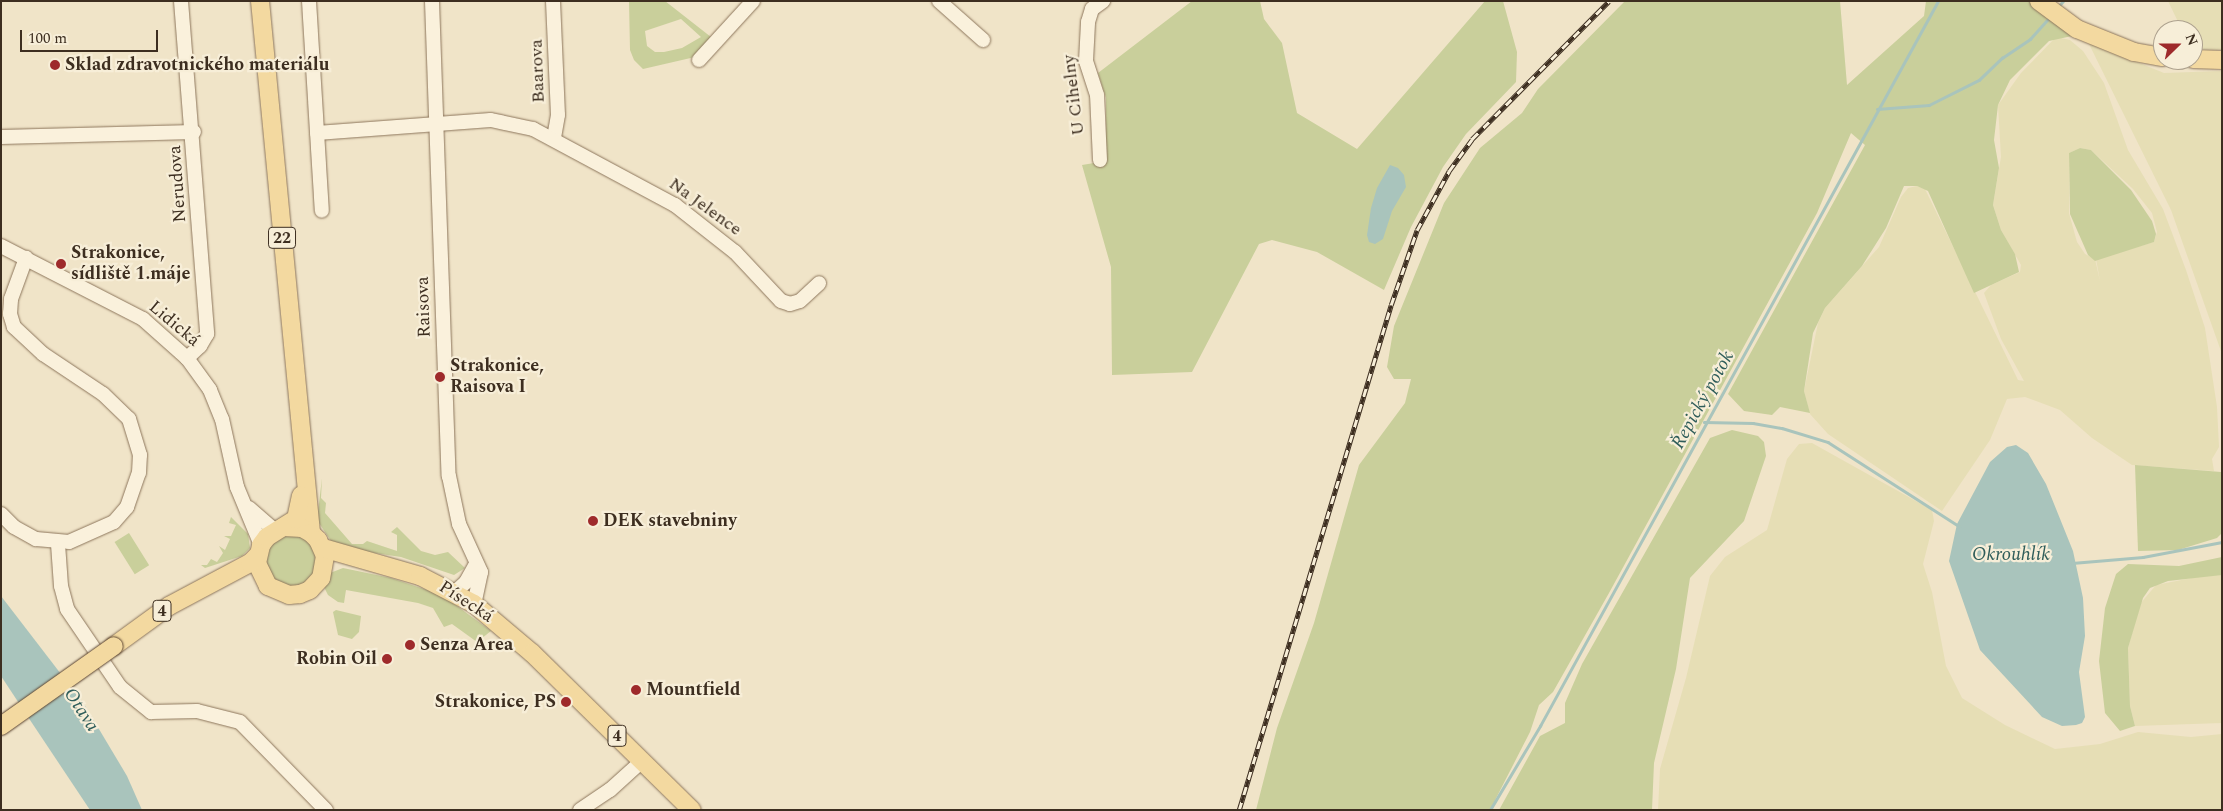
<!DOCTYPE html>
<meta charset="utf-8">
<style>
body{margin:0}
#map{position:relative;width:2223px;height:811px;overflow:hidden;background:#f0e4c8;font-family:Spectral,serif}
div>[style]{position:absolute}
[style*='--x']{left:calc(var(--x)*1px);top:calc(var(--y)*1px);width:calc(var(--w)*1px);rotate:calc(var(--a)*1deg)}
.farmland>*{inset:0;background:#e6deb5}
.green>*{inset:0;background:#c9cf9b;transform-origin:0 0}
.round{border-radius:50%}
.water>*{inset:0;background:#a9c4bc}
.stream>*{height:2.5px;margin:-1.25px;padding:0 1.25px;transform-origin:1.25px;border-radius:1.25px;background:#a9c4bc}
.roads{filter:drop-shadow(0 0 1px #8d765c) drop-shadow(0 0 1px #8d765c)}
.minor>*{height:14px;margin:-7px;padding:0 7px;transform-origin:7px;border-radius:7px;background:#faf1dc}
.major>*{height:18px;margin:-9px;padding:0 9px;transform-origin:9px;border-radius:9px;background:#f3d9a0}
.rail>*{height:4.5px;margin-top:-2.25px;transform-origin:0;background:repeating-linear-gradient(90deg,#f7eed8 0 8px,#3d2e20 0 16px);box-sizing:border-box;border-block:1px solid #3d2e20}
.bridges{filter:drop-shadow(0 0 1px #5b4430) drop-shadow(0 0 1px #5b4430)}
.major-bridge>*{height:18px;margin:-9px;padding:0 9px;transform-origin:9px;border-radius:9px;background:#f3d9a0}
.dots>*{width:14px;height:14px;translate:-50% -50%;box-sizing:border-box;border:2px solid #f7eed8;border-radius:50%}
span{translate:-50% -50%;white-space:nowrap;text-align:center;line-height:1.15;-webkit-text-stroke:4.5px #f7eed8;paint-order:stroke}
.shield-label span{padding:1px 4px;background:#f7eed8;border:1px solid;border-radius:4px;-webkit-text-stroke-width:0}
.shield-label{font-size:16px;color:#3d2e20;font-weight:700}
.poi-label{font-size:18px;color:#3d2e20;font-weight:700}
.left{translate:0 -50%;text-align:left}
.right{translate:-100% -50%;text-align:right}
.street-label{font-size:18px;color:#3d2e20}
.water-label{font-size:19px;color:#2f5d5a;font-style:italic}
.frame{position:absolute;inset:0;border:2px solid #3d2e20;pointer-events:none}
.north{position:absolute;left:2153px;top:20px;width:50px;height:50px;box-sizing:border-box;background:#f7eed8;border:1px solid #ada18e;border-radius:50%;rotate:68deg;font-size:14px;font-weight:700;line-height:20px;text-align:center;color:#3d2e20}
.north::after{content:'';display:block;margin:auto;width:18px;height:22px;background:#9e2a2b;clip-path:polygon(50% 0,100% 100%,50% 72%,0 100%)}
.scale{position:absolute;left:20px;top:30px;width:138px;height:22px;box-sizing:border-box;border:2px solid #3d2e20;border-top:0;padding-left:6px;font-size:15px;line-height:18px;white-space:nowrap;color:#3d2e20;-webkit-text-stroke:4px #f7eed8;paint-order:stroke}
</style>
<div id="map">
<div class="farmland">
<div style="clip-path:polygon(2168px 1px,2222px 1px,2222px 50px,2194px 49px,2193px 30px,2182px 30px)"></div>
<div style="clip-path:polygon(evenodd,2056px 37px,2070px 40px,2083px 51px,2104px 83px,2128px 150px,2163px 209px,2186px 270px,2205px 328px,2217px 407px,2219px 447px,2212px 459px,2214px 471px,2132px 465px,2092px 438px,2060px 410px,2025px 397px,2007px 399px,1990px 440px,1942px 511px,1828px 434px,1810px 414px,1804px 391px,1818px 323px,1825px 308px,1879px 247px,1901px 197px,1908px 188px,1917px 186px,1925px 189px,2018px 380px,2024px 381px,2001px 339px,1984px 293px,1991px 285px,2020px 272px,2021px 265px,2001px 230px,1993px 205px,2001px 157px,1998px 105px,2021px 73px,2056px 37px,2080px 148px,2091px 150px,2133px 189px,2152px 213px,2157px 232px,2154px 242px,2096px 259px,2100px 281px,2095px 259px,2085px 254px,2077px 242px,2069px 213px,2069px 153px,2080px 148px)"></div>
<div style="clip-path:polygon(2088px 42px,2164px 73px,2222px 71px,2222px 354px,2171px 210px)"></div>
<div style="clip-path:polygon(1812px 443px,1932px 510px,1934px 521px,1923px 564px,1932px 592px,1946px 666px,1962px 698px,2005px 725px,2055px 749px,2100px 744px,2138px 732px,2191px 737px,2222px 734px,2222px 810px,1658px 810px,1660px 769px,1686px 678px,1710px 576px,1725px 557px,1767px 530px,1787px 459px,1799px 444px)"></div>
<div style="clip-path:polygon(2212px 574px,2222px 575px,2222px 723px,2135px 726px,2130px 706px,2128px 648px,2140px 604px,2156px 585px)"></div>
</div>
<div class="green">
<div style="clip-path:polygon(evenodd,629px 1px,665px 1px,711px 37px,695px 57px,643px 69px,634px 60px,630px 50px,629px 1px,681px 19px,701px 37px,682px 48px,664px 52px,655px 52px,647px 46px,645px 31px,681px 19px)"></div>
<div style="clip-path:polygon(1192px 1px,1260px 1px,1264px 19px,1282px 43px,1297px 113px,1357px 149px,1485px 1px,1503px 1px,1517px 52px,1516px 82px,1466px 134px,1443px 167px,1411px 227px,1384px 290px,1317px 252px,1272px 240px,1259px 244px,1192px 372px,1112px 375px,1111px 267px,1082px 165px,1106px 161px,1106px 98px,1098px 73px)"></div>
<div style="clip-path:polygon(1625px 1px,1840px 1px,1847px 85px,1924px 16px,1926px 1px,2030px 1px,2072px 36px,2049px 41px,2010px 80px,1998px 105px,1994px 140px,1999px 168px,1993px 205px,2001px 230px,2015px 254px,2019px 272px,1974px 293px,1928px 191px,1917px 186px,1904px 186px,1886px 228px,1862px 266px,1825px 308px,1813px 333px,1804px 391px,1810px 413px,1780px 407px,1772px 415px,1744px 411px,1728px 394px,1865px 145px,1851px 133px,1817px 213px,1609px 593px,1553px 692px,1539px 705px,1530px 732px,1490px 810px,1256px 810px,1277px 728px,1314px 623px,1359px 465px,1405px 403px,1411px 379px,1394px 379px,1387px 367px,1394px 326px,1444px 203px,1480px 148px,1522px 113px,1538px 89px)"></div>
<div style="clip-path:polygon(2080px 148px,2091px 150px,2131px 190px,2152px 221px,2156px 234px,2154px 242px,2095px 261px,2088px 255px,2070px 214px,2069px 153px)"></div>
<div style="clip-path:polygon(1732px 430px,1758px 436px,1764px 442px,1766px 456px,1744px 521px,1690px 578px,1676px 669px,1654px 763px,1652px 810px,1499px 810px,1540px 736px,1565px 723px,1565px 703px,1582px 664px,1710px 438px)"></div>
<div style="clip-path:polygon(2135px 465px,2221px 472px,2222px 533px,2217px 538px,2178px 550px,2138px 551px)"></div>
<div style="clip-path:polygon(322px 478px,321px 498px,326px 503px,325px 513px,352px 544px,363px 544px,367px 541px,397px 551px,397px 535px,391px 532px,397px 527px,421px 551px,435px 555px,448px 552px,465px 568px,454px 575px,401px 557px,335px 547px,317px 520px)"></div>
<div style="clip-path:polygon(231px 517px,248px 534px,250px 548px,242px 556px,205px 568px,201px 565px,207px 565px,211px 559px,217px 562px,223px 553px,219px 546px,225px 550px,230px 539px,224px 536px,231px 536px,236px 525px,229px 523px)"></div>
<div style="left:129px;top:533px;width:38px;height:17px;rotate:58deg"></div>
<div class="round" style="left:265px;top:535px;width:52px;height:52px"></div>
<div style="clip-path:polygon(2222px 557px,2222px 575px,2168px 581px,2150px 588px,2143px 598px,2128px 648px,2130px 706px,2135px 726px,2120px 731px,2105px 713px,2099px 661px,2105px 608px,2116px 574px,2128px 564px,2179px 566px)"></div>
<div style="clip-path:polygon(343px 568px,391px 578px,442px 595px,491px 631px,477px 642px,452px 624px,444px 627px,433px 608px,418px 603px,346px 590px,344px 603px,338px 602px,328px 595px,324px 587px,330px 573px)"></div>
<div style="clip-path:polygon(336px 610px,361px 616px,359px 632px,352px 639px,338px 635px,333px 612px)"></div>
</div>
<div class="water">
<div style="clip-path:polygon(1390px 165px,1398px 168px,1404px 175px,1406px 187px,1392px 211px,1383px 239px,1375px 244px,1369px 242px,1367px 235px,1371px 208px,1377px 188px)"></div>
<div style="clip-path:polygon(2016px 445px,2028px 453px,2046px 484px,2073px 551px,2083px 598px,2085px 636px,2079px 672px,2085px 717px,2082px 723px,2076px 725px,2062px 726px,2042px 717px,1980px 650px,1949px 561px,1957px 524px,1990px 462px,2007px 447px)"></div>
<div style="clip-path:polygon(1px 596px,84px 704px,127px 776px,142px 810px,90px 810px,32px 723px,1px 676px)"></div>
</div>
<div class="stream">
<div style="--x:2057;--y:8;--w:9;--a:-49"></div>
<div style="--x:1877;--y:109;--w:52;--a:-4.4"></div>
<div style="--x:1929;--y:105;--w:56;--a:-26.6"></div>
<div style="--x:1979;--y:80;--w:32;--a:-44"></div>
<div style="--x:2002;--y:58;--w:34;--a:-34"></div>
<div style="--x:2030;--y:39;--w:28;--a:-48"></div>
<div style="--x:1704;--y:422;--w:49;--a:1.2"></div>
<div style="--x:1753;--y:423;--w:29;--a:10"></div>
<div style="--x:1782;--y:428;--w:48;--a:16.9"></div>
<div style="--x:1828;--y:442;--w:156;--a:32.7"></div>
<div style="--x:2072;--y:563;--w:71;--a:-4.8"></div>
<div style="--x:2143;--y:557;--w:80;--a:-10.8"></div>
<div style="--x:1490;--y:810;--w:98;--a:-59.2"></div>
<div style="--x:1540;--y:726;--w:827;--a:-61.23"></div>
</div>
<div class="roads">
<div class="minor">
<div style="--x:181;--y:1;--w:334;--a:85.5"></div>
<div style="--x:207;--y:334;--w:14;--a:120"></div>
<div style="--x:200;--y:346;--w:18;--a:137"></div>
<div style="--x:309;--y:1;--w:210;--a:86.5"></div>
<div style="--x:432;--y:1;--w:475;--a:88"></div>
<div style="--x:449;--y:476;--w:49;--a:78.2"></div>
<div style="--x:459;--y:524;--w:53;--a:65.4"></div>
<div style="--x:481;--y:572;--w:33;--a:102"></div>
<div style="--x:553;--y:1;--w:114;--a:87.5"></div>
<div style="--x:558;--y:115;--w:23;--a:100"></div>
<div style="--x:939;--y:1;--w:59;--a:41.6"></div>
<div style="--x:699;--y:60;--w:80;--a:-47.5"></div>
<div style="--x:317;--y:133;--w:174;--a:-4.3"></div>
<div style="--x:491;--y:120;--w:43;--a:12.1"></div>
<div style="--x:533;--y:129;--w:161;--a:28.2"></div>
<div style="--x:675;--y:205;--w:76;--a:38.1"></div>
<div style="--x:735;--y:252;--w:67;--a:46.8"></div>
<div style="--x:781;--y:301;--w:9;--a:18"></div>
<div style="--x:790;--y:304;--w:10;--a:-17"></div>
<div style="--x:800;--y:301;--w:26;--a:-43"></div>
<div style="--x:1;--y:137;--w:193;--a:-1.5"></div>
<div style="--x:1100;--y:160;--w:65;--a:-92.6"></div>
<div style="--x:1097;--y:95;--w:36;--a:-108"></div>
<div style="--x:1086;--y:61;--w:39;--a:-87"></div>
<div style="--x:1088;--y:22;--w:14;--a:-73"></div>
<div style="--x:1092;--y:9;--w:14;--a:-36"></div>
<div style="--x:1;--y:246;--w:160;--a:27.2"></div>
<div style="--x:143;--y:319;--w:59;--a:41.6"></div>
<div style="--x:187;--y:358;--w:39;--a:54"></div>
<div style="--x:210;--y:390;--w:31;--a:68"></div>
<div style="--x:222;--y:419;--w:70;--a:77.6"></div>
<div style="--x:237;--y:487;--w:63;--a:67.5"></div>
<div style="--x:249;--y:508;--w:35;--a:41"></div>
<div style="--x:1;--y:514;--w:18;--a:45"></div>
<div style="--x:14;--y:527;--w:25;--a:29"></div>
<div style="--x:36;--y:539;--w:33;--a:5"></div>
<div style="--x:69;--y:542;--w:49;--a:-24"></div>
<div style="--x:114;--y:522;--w:20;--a:-49"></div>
<div style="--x:127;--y:507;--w:36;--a:-71"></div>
<div style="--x:139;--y:473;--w:18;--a:-87"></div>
<div style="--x:140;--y:455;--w:38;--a:-107"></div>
<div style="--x:129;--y:419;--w:36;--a:-136"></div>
<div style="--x:103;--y:394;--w:72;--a:-146.3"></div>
<div style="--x:43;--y:354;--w:40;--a:-137"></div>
<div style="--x:14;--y:327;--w:14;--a:-107"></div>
<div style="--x:10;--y:314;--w:15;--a:-86"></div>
<div style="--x:11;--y:299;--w:44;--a:-69.9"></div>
<div style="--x:58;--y:544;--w:42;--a:85.9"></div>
<div style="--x:61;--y:586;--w:24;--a:75"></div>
<div style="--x:67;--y:609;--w:94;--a:55.8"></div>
<div style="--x:120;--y:687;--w:40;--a:39"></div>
<div style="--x:151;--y:712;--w:46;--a:-1.2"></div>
<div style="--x:197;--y:711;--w:44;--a:14.3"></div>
<div style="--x:240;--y:722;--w:123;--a:45.7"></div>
<div style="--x:455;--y:592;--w:15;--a:-42"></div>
<div style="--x:466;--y:582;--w:21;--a:-61"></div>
<div style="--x:580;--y:810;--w:36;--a:-34"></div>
<div style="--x:610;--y:790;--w:43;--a:-42.2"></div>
</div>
<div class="major">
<div style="--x:260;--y:1;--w:534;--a:84.52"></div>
<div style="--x:2039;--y:1;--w:47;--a:36.4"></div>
<div style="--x:2077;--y:29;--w:61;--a:22"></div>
<div style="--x:2134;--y:52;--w:29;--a:10"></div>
<div style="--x:2193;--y:59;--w:29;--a:2"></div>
<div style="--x:284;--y:527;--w:18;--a:3"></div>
<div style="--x:302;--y:528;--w:10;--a:29"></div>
<div style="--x:311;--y:533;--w:10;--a:45"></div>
<div style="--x:318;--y:540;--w:17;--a:66"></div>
<div style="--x:325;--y:556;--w:22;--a:100"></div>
<div style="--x:321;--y:578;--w:16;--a:133"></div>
<div style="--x:310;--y:590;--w:11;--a:158"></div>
<div style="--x:300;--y:594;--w:11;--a:175"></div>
<div style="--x:289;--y:595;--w:23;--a:-157"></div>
<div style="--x:268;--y:586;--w:25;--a:-116"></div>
<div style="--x:257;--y:563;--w:18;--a:-77"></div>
<div style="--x:261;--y:545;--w:10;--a:-53"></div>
<div style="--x:267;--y:537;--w:34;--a:-32"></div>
<div style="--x:296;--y:519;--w:24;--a:-78"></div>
<div style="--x:323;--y:548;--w:101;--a:16.1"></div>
<div style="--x:420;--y:576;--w:61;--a:27.4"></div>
<div style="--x:474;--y:604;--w:76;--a:40.2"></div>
<div style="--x:532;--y:653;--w:224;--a:44.5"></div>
<div style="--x:114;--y:646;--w:68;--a:-36"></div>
<div style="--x:169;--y:606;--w:92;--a:-28"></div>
<div style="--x:250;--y:563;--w:10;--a:-45"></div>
</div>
</div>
<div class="rail">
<div style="--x:1239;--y:810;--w:527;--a:-73.25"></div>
<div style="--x:1391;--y:305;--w:79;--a:-70.9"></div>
<div style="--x:1417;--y:230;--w:67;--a:-61.5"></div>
<div style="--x:1449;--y:171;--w:39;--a:-54"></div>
<div style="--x:1472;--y:139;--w:194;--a:-45.2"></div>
</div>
<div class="bridges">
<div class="major-bridge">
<div style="--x:1;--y:726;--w:138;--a:-35.3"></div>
</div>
</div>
<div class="dots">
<div style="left:55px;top:65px;background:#9e2a2b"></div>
<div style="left:61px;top:264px;background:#9e2a2b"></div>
<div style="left:440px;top:377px;background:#9e2a2b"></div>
<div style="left:593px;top:521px;background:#9e2a2b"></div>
<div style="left:410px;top:645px;background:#9e2a2b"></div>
<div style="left:387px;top:659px;background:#9e2a2b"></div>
<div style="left:636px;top:690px;background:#9e2a2b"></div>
<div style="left:566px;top:702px;background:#9e2a2b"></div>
</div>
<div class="shield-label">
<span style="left:282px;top:238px">22</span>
<span style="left:162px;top:611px">4</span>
<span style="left:617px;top:736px">4</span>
</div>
<div class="poi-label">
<span class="left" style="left:65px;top:65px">Sklad zdravotnického materiálu</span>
<span class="left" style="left:71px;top:264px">Strakonice,<br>sídliště 1.máje</span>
<span class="left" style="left:450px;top:377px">Strakonice,<br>Raisova I</span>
<span class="left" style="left:603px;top:521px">DEK stavebniny</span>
<span class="left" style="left:420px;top:645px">Senza Area</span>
<span class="right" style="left:377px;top:659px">Robin Oil</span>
<span class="left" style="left:646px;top:690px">Mountfield</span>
<span class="right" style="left:556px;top:702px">Strakonice, PS</span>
</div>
<div class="street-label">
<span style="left:538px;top:71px;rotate:-92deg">Baarova</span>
<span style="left:1074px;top:95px;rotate:-97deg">U Cihelny</span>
<span style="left:178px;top:184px;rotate:-94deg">Nerudova</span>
<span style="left:705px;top:207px;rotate:36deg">Na Jelence</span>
<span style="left:424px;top:307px;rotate:-92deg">Raisova</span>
<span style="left:174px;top:324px;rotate:40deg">Lidická</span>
<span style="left:466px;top:602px;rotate:33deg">Písecká</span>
</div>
<div class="water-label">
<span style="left:1703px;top:400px;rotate:-61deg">Řepický potok</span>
<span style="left:2011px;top:555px">Okrouhlík</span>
<span style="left:81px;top:710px;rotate:57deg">Otava</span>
</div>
<div class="frame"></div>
<div class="north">N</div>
<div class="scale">100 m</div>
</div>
